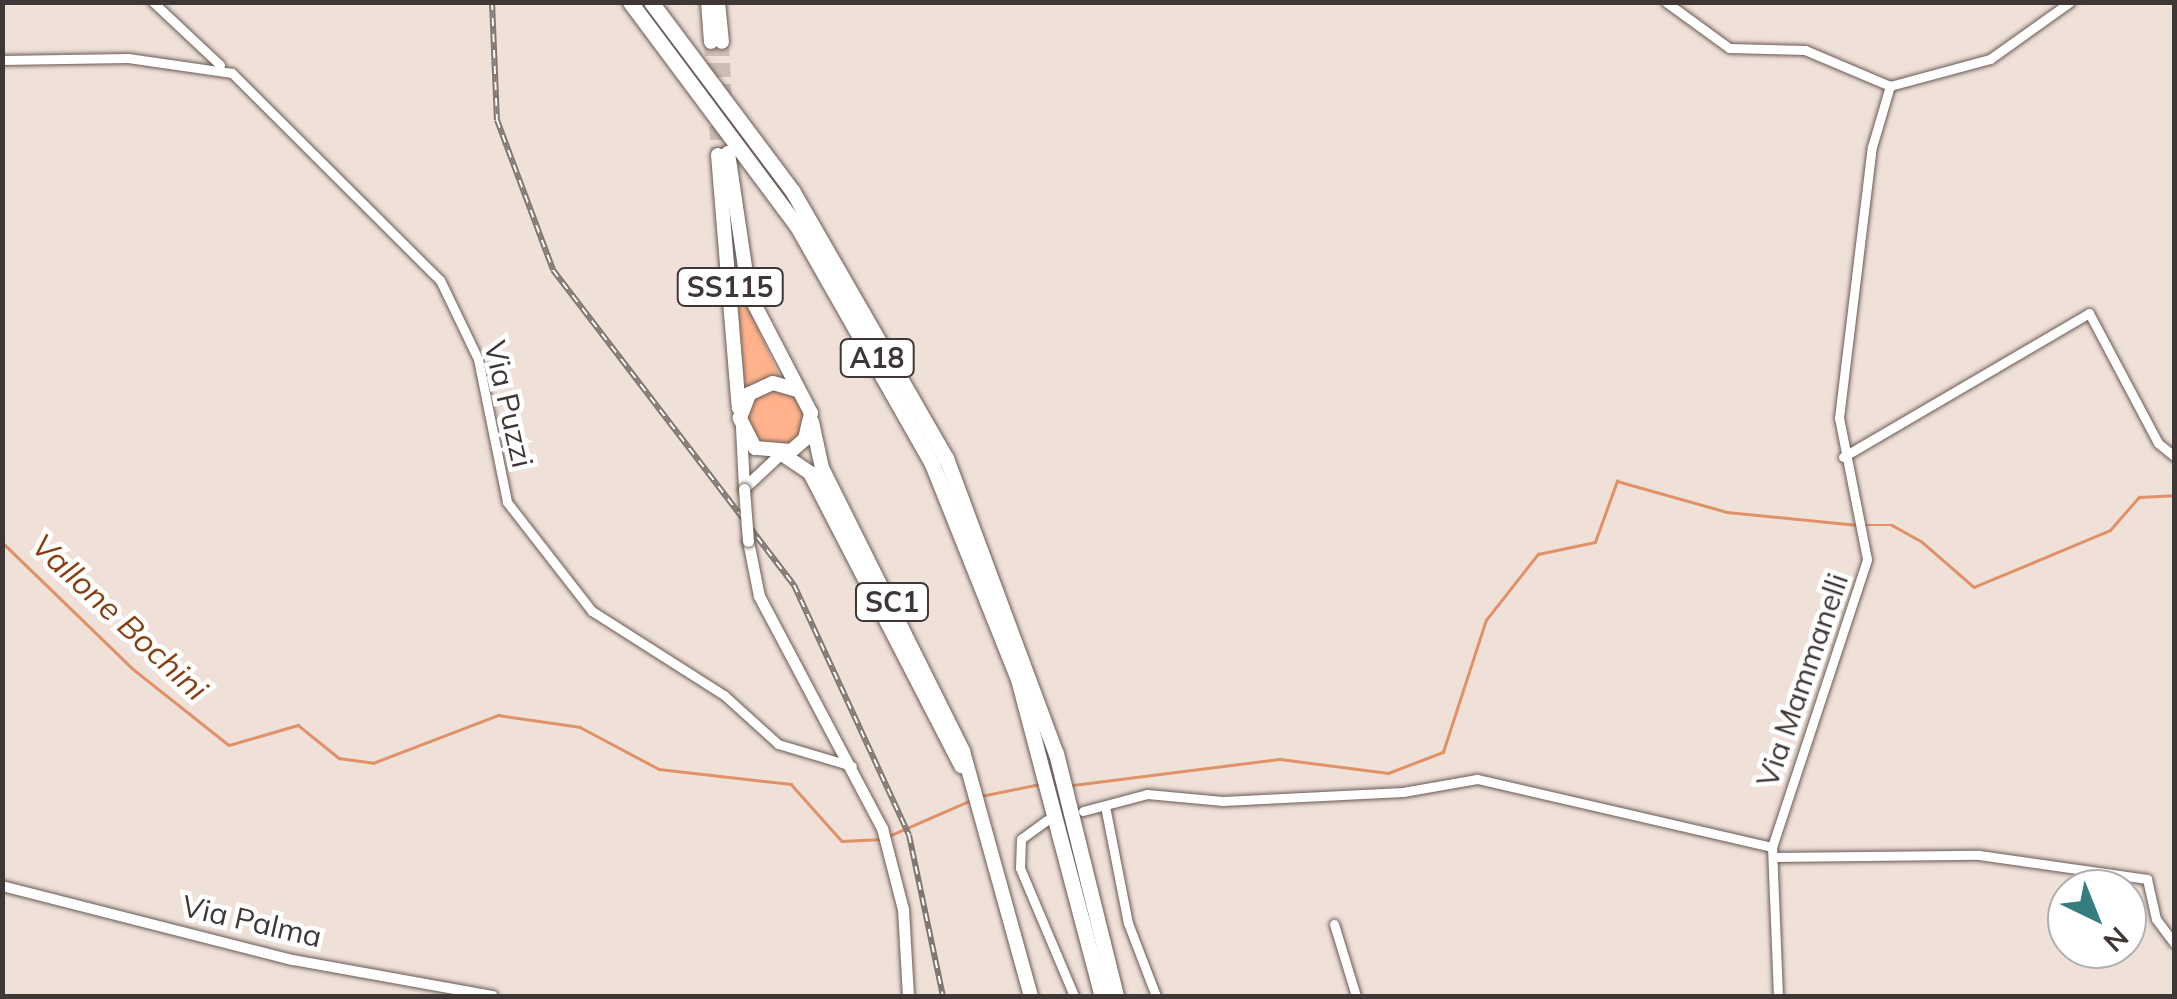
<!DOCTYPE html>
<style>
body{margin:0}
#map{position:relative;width:2177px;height:999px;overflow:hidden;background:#efe0d8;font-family:Mulish,sans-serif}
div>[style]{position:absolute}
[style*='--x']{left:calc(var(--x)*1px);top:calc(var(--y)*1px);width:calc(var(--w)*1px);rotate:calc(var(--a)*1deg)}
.green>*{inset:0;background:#ffb28c}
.round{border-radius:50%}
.stream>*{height:2.5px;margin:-1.25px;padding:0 1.25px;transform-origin:1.25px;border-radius:1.25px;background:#e09168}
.primary-tunnel>*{height:14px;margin-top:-7px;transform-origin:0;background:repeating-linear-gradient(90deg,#ccbeb7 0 14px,transparent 0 21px)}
.roads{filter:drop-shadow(0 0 2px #685a54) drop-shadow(0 0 2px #685a54)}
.minor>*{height:9px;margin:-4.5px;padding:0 4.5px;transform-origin:4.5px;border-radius:4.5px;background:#fff}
.tertiary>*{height:10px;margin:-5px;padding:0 5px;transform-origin:5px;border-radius:5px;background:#fff}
.secondary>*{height:11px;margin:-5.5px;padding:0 5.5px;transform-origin:5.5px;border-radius:5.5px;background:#fff}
.primary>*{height:14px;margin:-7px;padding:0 7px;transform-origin:7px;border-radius:7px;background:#fff}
.motorway>*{height:15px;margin:-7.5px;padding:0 7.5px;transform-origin:7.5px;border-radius:7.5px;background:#fff}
.rail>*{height:6px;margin-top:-3px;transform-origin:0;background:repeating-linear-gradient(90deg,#fff 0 8px,#817772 0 16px);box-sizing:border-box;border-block:2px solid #817772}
.bridges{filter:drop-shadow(0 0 2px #685a54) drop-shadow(0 0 2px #685a54)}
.secondary-bridge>*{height:11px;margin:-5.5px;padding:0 5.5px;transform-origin:5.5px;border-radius:5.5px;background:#fff}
span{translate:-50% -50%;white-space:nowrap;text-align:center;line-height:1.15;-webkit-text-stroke:9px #fff;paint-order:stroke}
.shield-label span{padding:2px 8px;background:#fff;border:2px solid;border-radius:8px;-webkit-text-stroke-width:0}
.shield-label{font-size:28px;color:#3e3735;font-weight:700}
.street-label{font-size:30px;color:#3e3735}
.water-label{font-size:32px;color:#883f13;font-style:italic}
.frame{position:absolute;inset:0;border:5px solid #3e3735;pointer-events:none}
.north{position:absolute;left:2047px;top:869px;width:100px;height:100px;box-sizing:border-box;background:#fff;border:2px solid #b2afae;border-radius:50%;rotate:137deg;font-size:28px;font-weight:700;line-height:40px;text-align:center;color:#3e3735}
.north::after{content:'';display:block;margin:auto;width:35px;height:45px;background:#357e80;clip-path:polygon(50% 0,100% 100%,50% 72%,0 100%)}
</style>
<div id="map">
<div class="green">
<div style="clip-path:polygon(744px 298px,780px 377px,745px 392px,738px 301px)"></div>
<div class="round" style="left:747px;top:389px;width:58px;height:58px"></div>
</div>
<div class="stream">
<div style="--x:1865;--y:525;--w:27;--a:0"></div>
<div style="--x:1892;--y:525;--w:33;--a:29"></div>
<div style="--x:1921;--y:541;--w:70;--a:41"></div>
<div style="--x:1974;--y:587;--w:147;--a:-22.7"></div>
<div style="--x:2110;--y:530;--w:44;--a:-48.7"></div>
<div style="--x:2139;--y:497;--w:35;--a:-3"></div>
<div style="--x:2;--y:542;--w:182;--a:44.1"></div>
<div style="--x:133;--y:669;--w:122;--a:38.4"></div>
<div style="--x:229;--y:745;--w:72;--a:-16.2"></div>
<div style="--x:298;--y:725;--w:53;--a:38.8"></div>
<div style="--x:339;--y:758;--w:34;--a:8"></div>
<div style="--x:373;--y:763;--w:134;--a:-21"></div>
<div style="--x:498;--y:715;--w:83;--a:8.3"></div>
<div style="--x:580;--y:727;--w:89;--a:28"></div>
<div style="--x:659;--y:769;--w:133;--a:6.5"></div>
<div style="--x:791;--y:784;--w:76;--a:48.2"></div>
<div style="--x:842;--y:841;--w:40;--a:-2.9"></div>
<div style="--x:1073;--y:785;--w:209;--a:-7.2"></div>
<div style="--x:1280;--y:759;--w:109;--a:7.4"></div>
<div style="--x:1388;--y:773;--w:59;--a:-20.9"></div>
<div style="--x:1443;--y:752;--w:139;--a:-72"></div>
<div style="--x:1486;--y:620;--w:84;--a:-51.8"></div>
<div style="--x:1538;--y:554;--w:58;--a:-11.9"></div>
<div style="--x:1595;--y:542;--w:65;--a:-70.2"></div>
<div style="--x:1617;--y:481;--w:114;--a:15.7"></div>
<div style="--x:1727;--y:512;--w:131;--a:5.7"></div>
<div style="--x:981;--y:796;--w:60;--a:-11.5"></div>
<div style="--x:889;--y:836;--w:87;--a:-23.6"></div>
</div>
<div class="primary-tunnel">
<div style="--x:711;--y:42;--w:113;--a:86.5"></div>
<div style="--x:722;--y:42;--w:61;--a:87.2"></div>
</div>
<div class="roads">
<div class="minor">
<div style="--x:153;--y:2;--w:92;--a:43.2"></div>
<div style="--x:1666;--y:2;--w:78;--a:36.1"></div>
<div style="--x:1729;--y:48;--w:76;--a:1.5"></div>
<div style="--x:1805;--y:50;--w:92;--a:23"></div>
<div style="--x:1890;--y:86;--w:104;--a:-15.1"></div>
<div style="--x:1990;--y:59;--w:98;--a:-35.5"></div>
<div style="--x:2;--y:60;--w:126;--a:-0.9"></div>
<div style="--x:128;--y:58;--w:105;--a:8.2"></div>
<div style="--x:232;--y:73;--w:293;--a:44.9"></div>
<div style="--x:440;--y:280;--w:88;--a:64.3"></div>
<div style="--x:478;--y:359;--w:146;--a:78.5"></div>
<div style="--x:507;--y:502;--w:138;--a:52.1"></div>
<div style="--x:592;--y:611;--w:156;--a:32.5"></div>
<div style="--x:724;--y:695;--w:73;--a:42.2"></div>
<div style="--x:778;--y:744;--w:77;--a:16.6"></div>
<div style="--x:1843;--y:457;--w:285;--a:-30.3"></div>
<div style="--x:2089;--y:313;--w:147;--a:62"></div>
<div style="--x:2158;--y:443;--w:21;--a:39"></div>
<div style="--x:1105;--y:806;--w:119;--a:78.9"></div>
<div style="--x:1128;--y:923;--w:78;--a:69"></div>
<div style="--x:1083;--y:811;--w:66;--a:-14.9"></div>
<div style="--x:1147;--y:794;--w:76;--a:5.3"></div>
<div style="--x:1223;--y:801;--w:180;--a:-2.9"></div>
<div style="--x:1403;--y:792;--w:75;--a:-10"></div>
<div style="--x:1477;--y:779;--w:303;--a:13"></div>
<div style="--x:1047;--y:820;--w:32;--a:144"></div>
<div style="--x:1021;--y:839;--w:29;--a:92"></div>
<div style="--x:1020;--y:868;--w:139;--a:67.1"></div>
<div style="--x:1773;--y:857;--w:206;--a:-0.6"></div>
<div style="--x:1979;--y:855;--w:170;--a:8.1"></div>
<div style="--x:2147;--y:879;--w:41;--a:77.3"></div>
<div style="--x:2156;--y:919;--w:30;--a:53"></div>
<div style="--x:1334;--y:924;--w:75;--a:73"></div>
<div style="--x:1778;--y:996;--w:149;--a:-92.3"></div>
<div style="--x:1772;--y:847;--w:303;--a:-71.7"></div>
<div style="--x:1867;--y:559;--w:144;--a:-101.2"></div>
<div style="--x:1839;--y:418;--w:273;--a:-83.1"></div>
<div style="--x:1872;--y:147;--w:64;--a:-73.6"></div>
</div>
<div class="tertiary">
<div style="--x:2;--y:886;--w:300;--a:14.3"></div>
<div style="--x:293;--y:960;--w:203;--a:10.2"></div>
</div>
<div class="secondary">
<div style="--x:741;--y:427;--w:62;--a:87.2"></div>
<div style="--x:746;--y:486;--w:45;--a:-43.2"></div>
<div style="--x:748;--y:541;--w:56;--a:78.7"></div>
<div style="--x:759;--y:596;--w:263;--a:62.1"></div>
<div style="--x:882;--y:828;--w:84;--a:75.5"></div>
<div style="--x:903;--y:909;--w:87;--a:86.7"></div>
</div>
<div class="primary">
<div style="--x:708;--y:2;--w:40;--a:85.7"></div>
<div style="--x:718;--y:2;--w:40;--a:84.3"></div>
<div style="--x:728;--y:153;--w:143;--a:81.5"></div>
<div style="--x:749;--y:294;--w:134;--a:62.5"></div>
<div style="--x:811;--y:413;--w:27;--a:103"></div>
<div style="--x:805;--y:439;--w:18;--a:139"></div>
<div style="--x:791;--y:451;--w:36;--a:-175"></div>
<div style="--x:755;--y:448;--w:34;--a:-117"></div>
<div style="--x:740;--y:418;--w:26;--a:-69"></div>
<div style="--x:749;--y:394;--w:26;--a:-25"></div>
<div style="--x:773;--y:383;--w:26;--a:16"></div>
<div style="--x:718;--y:155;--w:254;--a:85.3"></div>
<div style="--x:812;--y:422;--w:47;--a:77.7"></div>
<div style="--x:822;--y:468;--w:316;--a:63.5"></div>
<div style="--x:963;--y:751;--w:254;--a:74.5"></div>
<div style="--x:782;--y:454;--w:34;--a:34"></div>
<div style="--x:810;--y:473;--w:330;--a:62.7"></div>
</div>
<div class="motorway">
<div style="--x:630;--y:2;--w:279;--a:53.3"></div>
<div style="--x:797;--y:226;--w:274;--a:60.4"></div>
<div style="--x:932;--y:464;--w:232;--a:68.2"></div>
<div style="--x:1018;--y:679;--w:328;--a:75.2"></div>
<div style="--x:651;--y:2;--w:237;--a:53.2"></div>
<div style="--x:793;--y:192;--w:307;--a:60.1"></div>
<div style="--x:946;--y:458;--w:315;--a:69.6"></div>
<div style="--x:1056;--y:753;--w:250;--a:76.1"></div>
</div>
</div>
<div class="rail">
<div style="--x:492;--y:2;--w:118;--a:87.6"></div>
<div style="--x:497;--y:120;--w:160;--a:69.5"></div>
<div style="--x:553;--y:270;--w:397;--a:52.6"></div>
<div style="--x:794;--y:585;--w:275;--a:65.3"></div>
<div style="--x:909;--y:835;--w:165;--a:78.1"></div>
</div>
<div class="bridges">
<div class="secondary-bridge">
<div style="--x:744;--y:489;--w:52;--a:85.6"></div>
</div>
</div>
<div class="shield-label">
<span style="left:730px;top:287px">SS115</span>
<span style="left:877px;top:358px">A18</span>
<span style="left:892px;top:602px">SC1</span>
</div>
<div class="street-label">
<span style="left:509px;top:404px;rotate:77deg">Via Puzzi</span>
<span style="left:1802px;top:680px;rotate:-71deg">Via Mammanelli</span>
<span style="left:252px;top:921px;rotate:13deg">Via Palma</span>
</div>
<div class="water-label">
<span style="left:120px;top:617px;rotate:43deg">Vallone Bochini</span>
</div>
<div class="frame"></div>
<div class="north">N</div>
</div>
